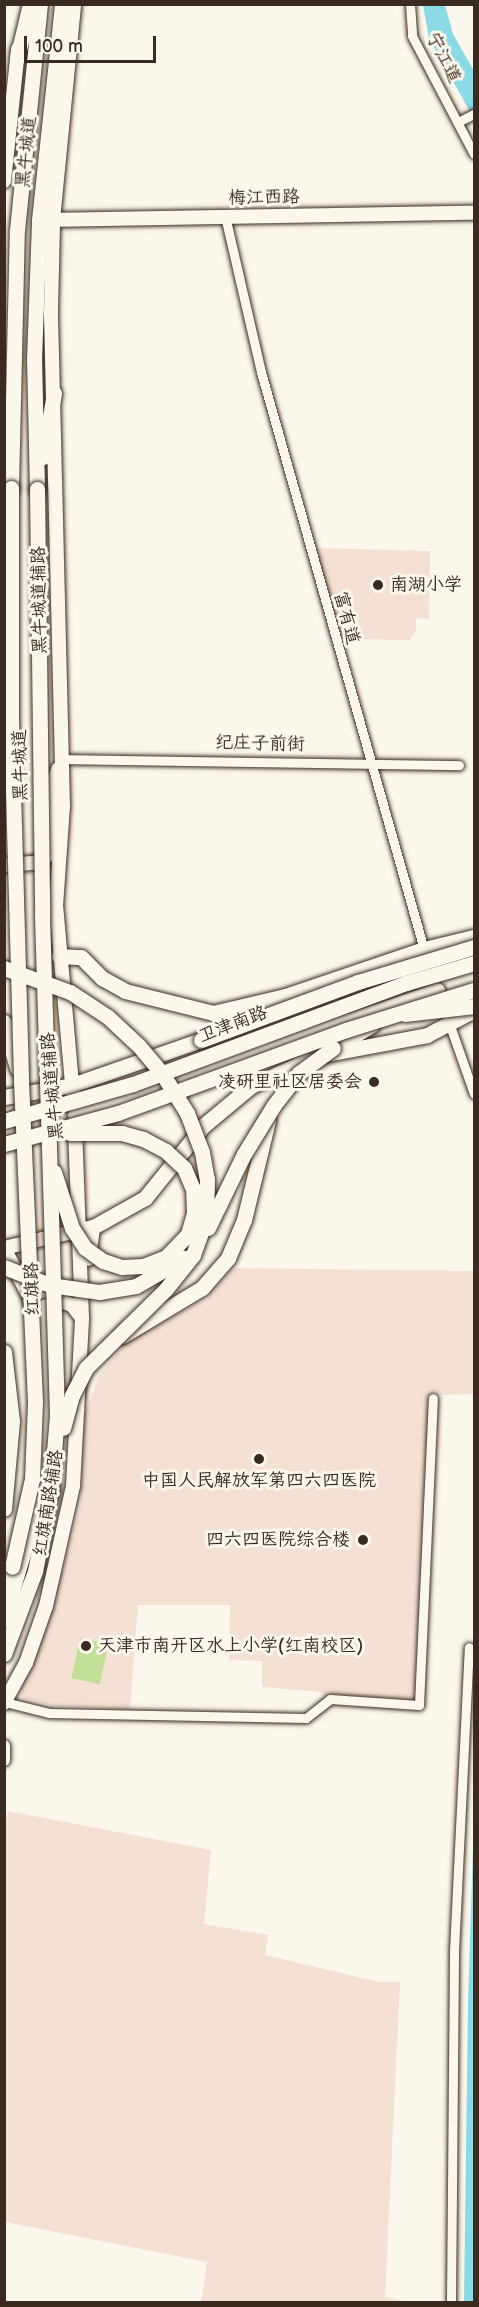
<!DOCTYPE html>
<meta charset="utf-8">
<style>
body{margin:0}
#map{position:relative;width:479px;height:2307px;overflow:hidden;background:#fbf7ec;font-family:"Balsamiq Sans","LXGW WenKai TC",sans-serif}
div>[style]{position:absolute}
[style*='--x']{left:calc(var(--x)*1px);top:calc(var(--y)*1px);width:calc(var(--w)*1px);rotate:calc(var(--a)*1deg)}
.built>*{inset:0;background:#f4e1d3}
.green>*{inset:0;background:#c2df97;transform-origin:0 0}
.water>*{inset:0;background:#89dae4}
.roads{filter:drop-shadow(0 0 2px #3b2a1e) drop-shadow(0 0 2px #3b2a1e)}
.minor>*{height:9px;margin:-4.5px;padding:0 4.5px;transform-origin:4.5px;border-radius:4.5px;background:#fbf7ec}
.tertiary>*{height:12px;margin:-6px;padding:0 6px;transform-origin:6px;border-radius:6px;background:#fbf7ec}
.secondary>*{height:14px;margin:-7px;padding:0 7px;transform-origin:7px;border-radius:7px;background:#fbf7ec}
.primary>*{height:15px;margin:-7.5px;padding:0 7.5px;transform-origin:7.5px;border-radius:7.5px;background:#fbf7ec}
.trunk>*{height:15px;margin:-7.5px;padding:0 7.5px;transform-origin:7.5px;border-radius:7.5px;background:#fbf7ec}
.bridges{filter:drop-shadow(0 0 2px #3b2a1e) drop-shadow(0 0 2px #3b2a1e)}
.primary-bridge>*{height:15px;margin:-7.5px;padding:0 7.5px;transform-origin:7.5px;border-radius:7.5px;background:#fbf7ec}
.trunk-bridge>*{height:15px;margin:-7.5px;padding:0 7.5px;transform-origin:7.5px;border-radius:7.5px;background:#fbf7ec}
.dots>*{width:16px;height:16px;translate:-50% -50%;box-sizing:border-box;border:3px solid #fbf7ec;border-radius:50%}
span{translate:-50% -50%;white-space:nowrap;text-align:center;line-height:1.15;-webkit-text-stroke:6px #fbf7ec;paint-order:stroke}
.street-label{font-size:18px;color:#3b2a1e}
.poi-label{font-size:18px;color:#3b2a1e}
.left{translate:0 -50%;text-align:left}
.right{translate:-100% -50%;text-align:right}
.frame{position:absolute;inset:0;border:6px solid #3b2a1e;pointer-events:none}
.scale{position:absolute;left:24px;top:36px;width:132px;height:27px;box-sizing:border-box;border:3px solid #3b2a1e;border-top:0;padding-left:8px;font-size:18px;line-height:21px;white-space:nowrap;color:#3b2a1e;-webkit-text-stroke:4px #fbf7ec;paint-order:stroke}
</style>
<div id="map">
<div class="built">
<div style="clip-path:polygon(316px 548px,430px 551px,429px 619px,416px 618px,416px 631px,410px 640px,341px 639px)"></div>
<div style="clip-path:polygon(234px 1268px,474px 1271px,474px 1394px,438px 1395px,424px 1704px,420px 1709px,334px 1703px,320px 1692px,262px 1687px,262px 1661px,229px 1660px,230px 1605px,138px 1605px,130px 1709px,53px 1706px,22px 1698px,21px 1687px,56px 1596px,81px 1502px,84px 1416px,99px 1376px,126px 1342px,207px 1299px)"></div>
<div style="clip-path:polygon(8px 1811px,211px 1850px,204px 1924px,268px 1935px,265px 1955px,379px 1982px,400px 1982px,385px 2297px,410px 2302px,201px 2302px,207px 2262px,5px 2222px,4px 1829px)"></div>
</div>
<div class="green">
<div style="left:80px;top:1638px;width:29px;height:41px;rotate:12deg"></div>
</div>
<div class="water">
<div style="clip-path:polygon(423px 5px,445px 5px,453px 34px,474px 71px,474px 119px,429px 38px)"></div>
<div style="clip-path:polygon(474px 1816px,474px 2302px,464px 2302px,468px 2003px)"></div>
</div>
<div class="roads">
<div class="minor">
<div style="--x:410;--y:4;--w:32;--a:86"></div>
<div style="--x:412;--y:36;--w:133;--a:62.3"></div>
<div style="--x:458;--y:122;--w:18;--a:-27"></div>
<div style="--x:225;--y:216;--w:160;--a:77"></div>
<div style="--x:261;--y:372;--w:604;--a:74.24"></div>
<div style="--x:61;--y:759;--w:398;--a:0.9"></div>
<div style="--x:448;--y:1020;--w:78;--a:70.6"></div>
<div style="--x:5;--y:1702;--w:45;--a:14"></div>
<div style="--x:49;--y:1713;--w:257;--a:1.1"></div>
<div style="--x:306;--y:1718;--w:31;--a:-38"></div>
<div style="--x:330;--y:1699;--w:89;--a:3.9"></div>
<div style="--x:419;--y:1705;--w:307;--a:-87.4"></div>
<div style="--x:451;--y:2302;--w:351;--a:-89.5"></div>
<div style="--x:454;--y:1951;--w:304;--a:-87.2"></div>
</div>
<div class="tertiary">
<div style="--x:4;--y:1746;--w:14;--a:90"></div>
</div>
<div class="secondary">
<div style="--x:4;--y:181;--w:133;--a:-83.9"></div>
<div style="--x:53;--y:220;--w:421;--a:-1"></div>
<div style="--x:4;--y:865;--w:32;--a:-4"></div>
<div style="--x:36;--y:863;--w:12;--a:-31"></div>
<div style="--x:46;--y:857;--w:69;--a:-85"></div>
<div style="--x:52;--y:788;--w:20;--a:-72"></div>
<div style="--x:73;--y:1095;--w:190;--a:-95.1"></div>
<div style="--x:56;--y:906;--w:99;--a:-86"></div>
<div style="--x:63;--y:807;--w:496;--a:-91.4"></div>
<div style="--x:51;--y:311;--w:91;--a:-88.7"></div>
<div style="--x:53;--y:220;--w:217;--a:-84.4"></div>
<div style="--x:4;--y:1248;--w:80;--a:62.5"></div>
<div style="--x:41;--y:1319;--w:92;--a:87.5"></div>
<div style="--x:45;--y:1411;--w:97;--a:94.1"></div>
<div style="--x:38;--y:1508;--w:118;--a:106.7"></div>
<div style="--x:4;--y:1248;--w:91;--a:-13.3"></div>
<div style="--x:93;--y:1227;--w:32;--a:97"></div>
<div style="--x:41;--y:1319;--w:12;--a:-76"></div>
<div style="--x:44;--y:1307;--w:20;--a:-15"></div>
<div style="--x:63;--y:1302;--w:9;--a:18"></div>
<div style="--x:72;--y:1305;--w:16;--a:52"></div>
<div style="--x:4;--y:1703;--w:46;--a:-61.2"></div>
<div style="--x:26;--y:1663;--w:60;--a:-70.7"></div>
<div style="--x:46;--y:1606;--w:123;--a:-77.3"></div>
<div style="--x:73;--y:1486;--w:168;--a:-86.9"></div>
<div style="--x:82;--y:1318;--w:195;--a:-92.1"></div>
</div>
<div class="primary">
<div style="--x:419;--y:955;--w:8;--a:-50"></div>
<div style="--x:424;--y:949;--w:51;--a:-13.5"></div>
<div style="--x:59;--y:956;--w:22;--a:3"></div>
<div style="--x:81;--y:957;--w:30;--a:45"></div>
<div style="--x:102;--y:978;--w:26;--a:29"></div>
<div style="--x:125;--y:991;--w:91;--a:14"></div>
<div style="--x:213;--y:1013;--w:74;--a:-13.3"></div>
<div style="--x:285;--y:996;--w:147;--a:-18.7"></div>
<div style="--x:4;--y:1097;--w:69;--a:-10"></div>
<div style="--x:75;--y:1115;--w:383;--a:-19"></div>
<div style="--x:93;--y:1227;--w:60;--a:-29.1"></div>
<div style="--x:145;--y:1198;--w:92;--a:-51.1"></div>
<div style="--x:203;--y:1126;--w:62;--a:-39.8"></div>
<div style="--x:251;--y:1086;--w:72;--a:-24.8"></div>
<div style="--x:316;--y:1056;--w:113;--a:-10.7"></div>
<div style="--x:427;--y:1035;--w:53;--a:-28"></div>
</div>
<div class="trunk">
<div style="--x:17;--y:58;--w:56;--a:-76.5"></div>
<div style="--x:43;--y:457;--w:65;--a:-80.2"></div>
<div style="--x:11;--y:488;--w:258;--a:-88.7"></div>
<div style="--x:17;--y:230;--w:227;--a:-84.2"></div>
<div style="--x:37;--y:489;--w:130;--a:-91.3"></div>
<div style="--x:34;--y:359;--w:139;--a:-87.9"></div>
<div style="--x:39;--y:220;--w:217;--a:-83.9"></div>
<div style="--x:4;--y:773;--w:24;--a:-83"></div>
<div style="--x:4;--y:1022;--w:48;--a:74.2"></div>
<div style="--x:333;--y:1048;--w:45;--a:-30.5"></div>
<div style="--x:72;--y:1085;--w:137;--a:-19.2"></div>
<div style="--x:122;--y:1336;--w:93;--a:-31"></div>
<div style="--x:202;--y:1288;--w:40;--a:-49"></div>
<div style="--x:228;--y:1258;--w:41;--a:-67.2"></div>
<div style="--x:244;--y:1220;--w:102;--a:-76.4"></div>
<div style="--x:4;--y:1352;--w:69;--a:83.4"></div>
<div style="--x:12;--y:1421;--w:88;--a:95.2"></div>
<div style="--x:4;--y:1590;--w:24;--a:-71"></div>
<div style="--x:4;--y:1654;--w:89;--a:-69.5"></div>
<div style="--x:35;--y:1571;--w:83;--a:-78.8"></div>
</div>
</div>
<div class="bridges">
<div class="primary-bridge">
<div style="--x:405;--y:1014;--w:69;--a:-6.6"></div>
</div>
<div class="trunk-bridge">
<div style="--x:11;--y:488;--w:231;--a:90"></div>
<div style="--x:11;--y:719;--w:362;--a:88.4"></div>
<div style="--x:21;--y:1081;--w:321;--a:87.5"></div>
<div style="--x:35;--y:1402;--w:77;--a:92.2"></div>
<div style="--x:32;--y:1479;--w:90;--a:102.8"></div>
<div style="--x:37;--y:489;--w:426;--a:89.3"></div>
<div style="--x:42;--y:915;--w:500;--a:88.28"></div>
<div style="--x:57;--y:1415;--w:75;--a:94.6"></div>
<div style="--x:4;--y:968;--w:70;--a:20"></div>
<div style="--x:70;--y:992;--w:45;--a:33.3"></div>
<div style="--x:108;--y:1017;--w:42;--a:43.1"></div>
<div style="--x:139;--y:1046;--w:38;--a:50"></div>
<div style="--x:163;--y:1075;--w:45;--a:57.7"></div>
<div style="--x:187;--y:1113;--w:42;--a:69"></div>
<div style="--x:202;--y:1152;--w:27;--a:80"></div>
<div style="--x:207;--y:1179;--w:40;--a:91.4"></div>
<div style="--x:206;--y:1219;--w:38;--a:110"></div>
<div style="--x:193;--y:1255;--w:43;--a:128.5"></div>
<div style="--x:166;--y:1289;--w:112;--a:135.4"></div>
<div style="--x:86;--y:1368;--w:30;--a:117"></div>
<div style="--x:72;--y:1395;--w:34;--a:105"></div>
<div style="--x:201;--y:1040;--w:167;--a:-20.3"></div>
<div style="--x:358;--y:982;--w:121;--a:-16.8"></div>
<div style="--x:4;--y:1121;--w:134;--a:-16"></div>
<div style="--x:133;--y:1084;--w:291;--a:-20.3"></div>
<div style="--x:406;--y:983;--w:71;--a:-16.4"></div>
<div style="--x:4;--y:1144;--w:118;--a:-15.2"></div>
<div style="--x:118;--y:1113;--w:243;--a:-20"></div>
<div style="--x:346;--y:1030;--w:134;--a:-17.4"></div>
<div style="--x:54;--y:1172;--w:59;--a:72.2"></div>
<div style="--x:72;--y:1228;--w:24;--a:57"></div>
<div style="--x:85;--y:1248;--w:22;--a:36"></div>
<div style="--x:103;--y:1261;--w:20;--a:18"></div>
<div style="--x:122;--y:1267;--w:21;--a:-3"></div>
<div style="--x:143;--y:1266;--w:25;--a:-21"></div>
<div style="--x:166;--y:1257;--w:32;--a:-46"></div>
<div style="--x:188;--y:1234;--w:22;--a:-74"></div>
<div style="--x:194;--y:1213;--w:24;--a:-92"></div>
<div style="--x:193;--y:1189;--w:23;--a:-113"></div>
<div style="--x:184;--y:1168;--w:25;--a:-137"></div>
<div style="--x:166;--y:1151;--w:26;--a:-152"></div>
<div style="--x:143;--y:1139;--w:22;--a:-164"></div>
<div style="--x:122;--y:1133;--w:52;--a:180"></div>
<div style="--x:208;--y:1228;--w:82;--a:-64.1"></div>
<div style="--x:244;--y:1154;--w:57;--a:-58.5"></div>
<div style="--x:274;--y:1105;--w:41;--a:-52"></div>
<div style="--x:299;--y:1073;--w:42;--a:-36.3"></div>
<div style="--x:4;--y:1267;--w:49;--a:21.4"></div>
<div style="--x:50;--y:1285;--w:49;--a:8.1"></div>
<div style="--x:99;--y:1292;--w:37;--a:-9"></div>
<div style="--x:136;--y:1286;--w:56;--a:-30.3"></div>
</div>
</div>
<div class="dots">
<div style="left:378px;top:585px;background:#3b2a1e"></div>
<div style="left:374px;top:1082px;background:#3b2a1e"></div>
<div style="left:259px;top:1459px;background:#3b2a1e"></div>
<div style="left:363px;top:1540px;background:#3b2a1e"></div>
<div style="left:86px;top:1646px;background:#3b2a1e"></div>
</div>
<div class="street-label">
<span style="left:443px;top:58px;rotate:63deg">宁江道</span>
<span style="left:27px;top:152px;rotate:-84deg">黑牛城道</span>
<span style="left:264px;top:198px;rotate:-1deg">梅江西路</span>
<span style="left:40px;top:600px;rotate:-91deg">黑牛城道辅路</span>
<span style="left:346px;top:618px;rotate:75deg">富有道</span>
<span style="left:260px;top:744px;rotate:1deg">纪庄子前街</span>
<span style="left:21px;top:765px;rotate:-91deg">黑牛城道</span>
<span style="left:233px;top:1025px;rotate:-21deg">卫津南路</span>
<span style="left:53px;top:1086px;rotate:-95deg">黑牛城道辅路</span>
<span style="left:33px;top:1289px;rotate:-92deg">红旗路</span>
<span style="left:49px;top:1503px;rotate:-81deg">红旗南路辅路</span>
</div>
<div class="poi-label">
<span class="left" style="left:390px;top:585px">南湖小学</span>
<span class="right" style="left:362px;top:1082px">凌研里社区居委会</span>
<span style="left:259px;top:1481px">中国人民解放军第四六四医院</span>
<span class="right" style="left:350px;top:1540px">四六四医院综合楼</span>
<span class="left" style="left:98px;top:1646px">天津市南开区水上小学(红南校区)</span>
</div>
<div class="frame"></div>
<div class="scale">100 m</div>
</div>
